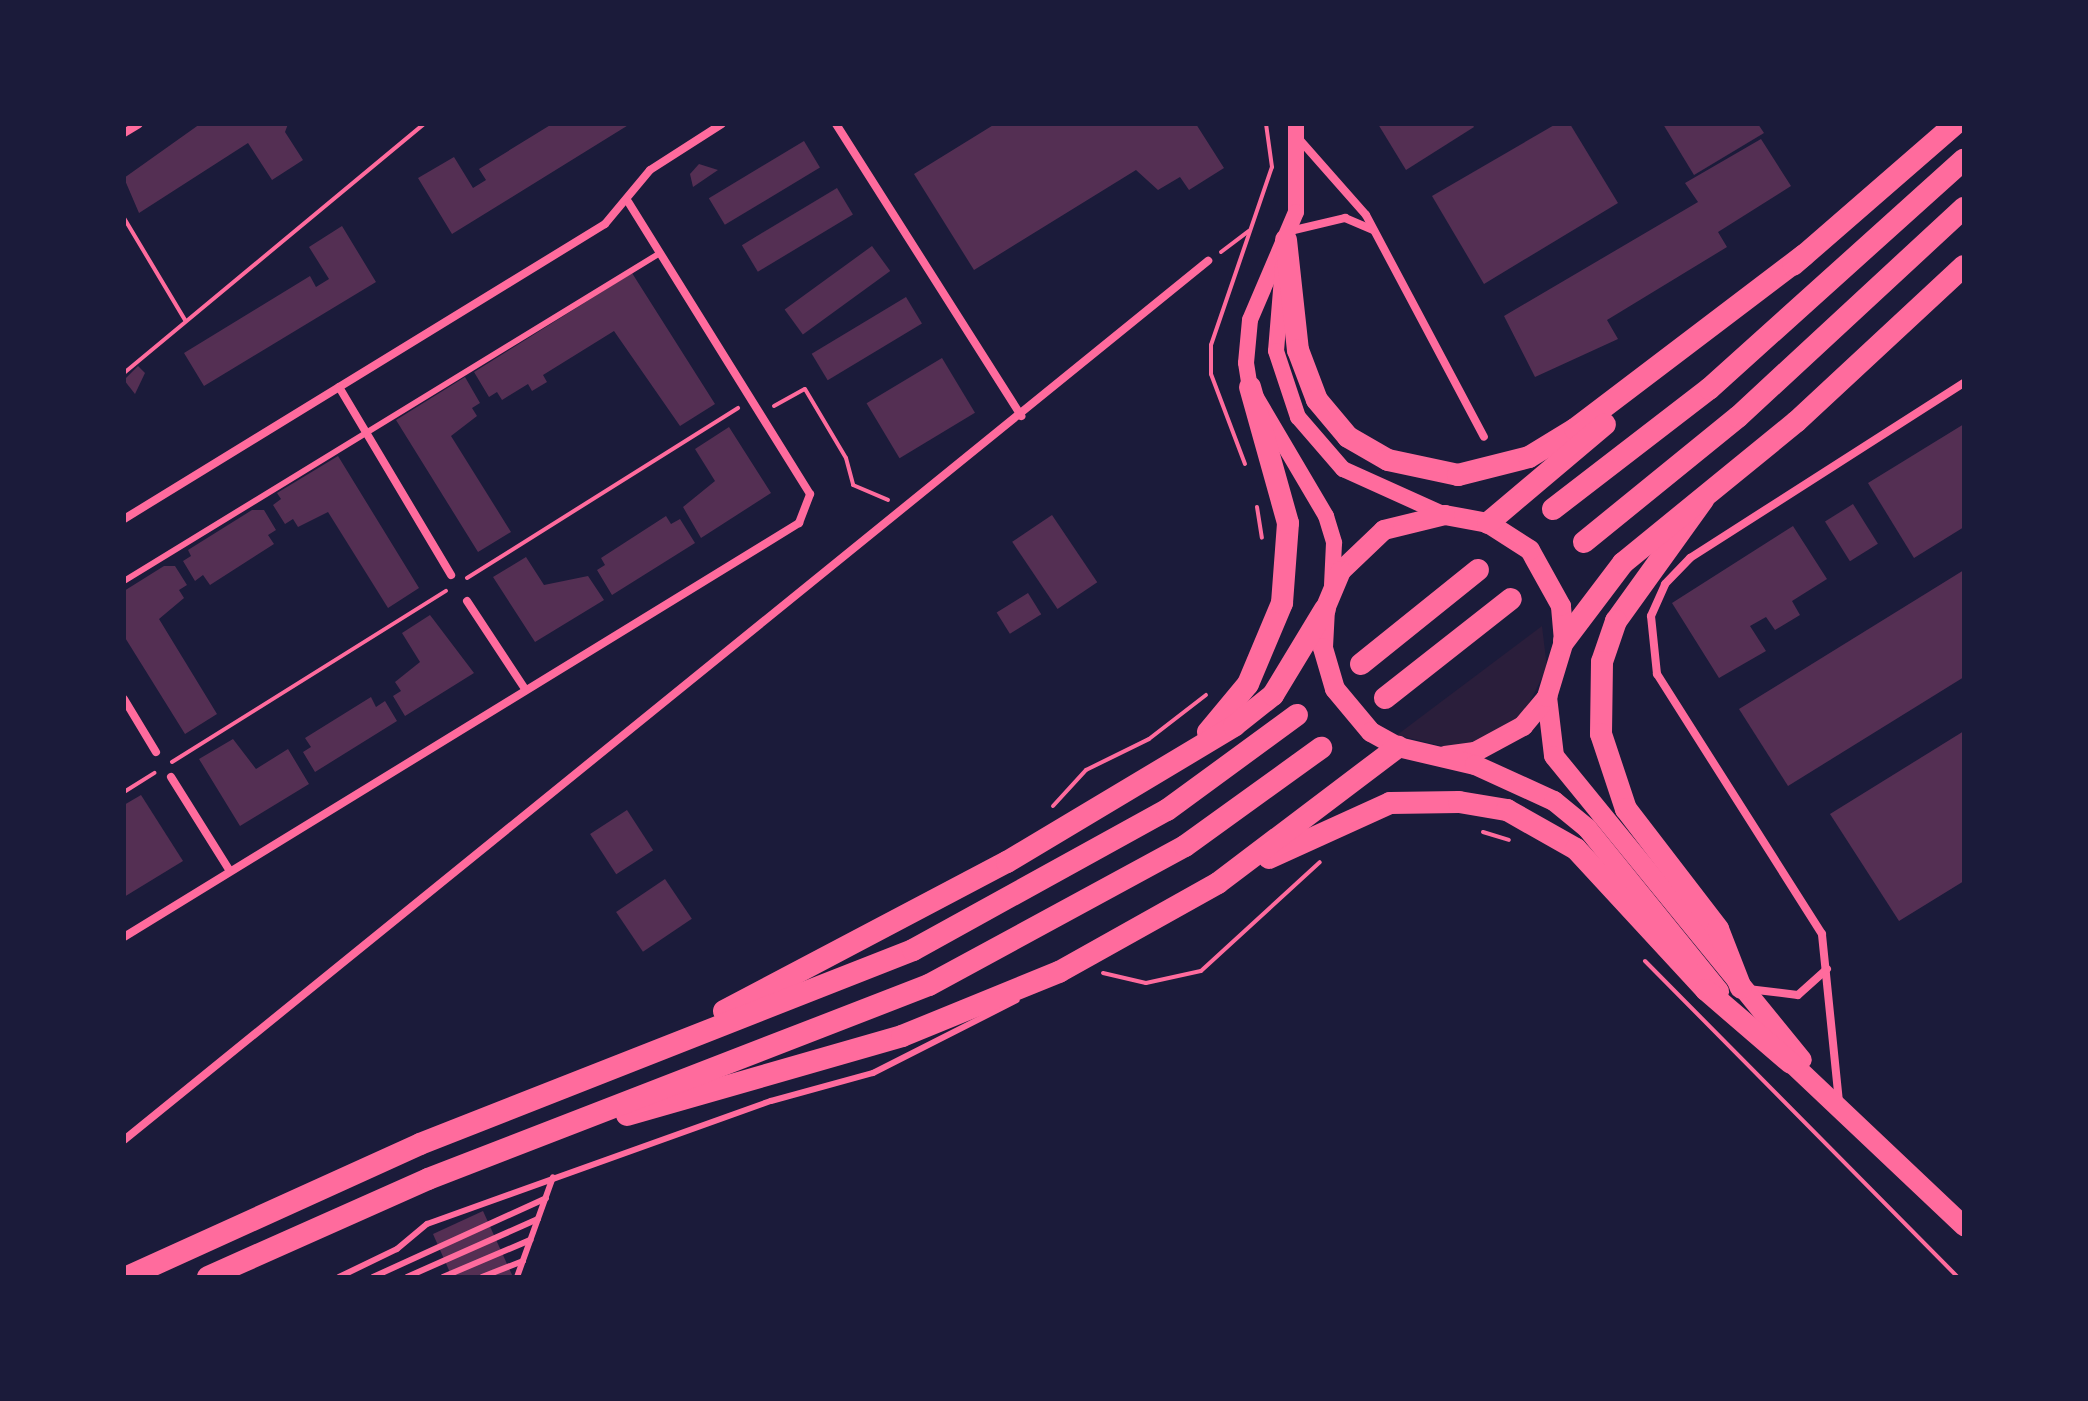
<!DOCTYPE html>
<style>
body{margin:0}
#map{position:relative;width:2088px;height:1401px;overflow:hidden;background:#1b1b3a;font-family:Overpass,sans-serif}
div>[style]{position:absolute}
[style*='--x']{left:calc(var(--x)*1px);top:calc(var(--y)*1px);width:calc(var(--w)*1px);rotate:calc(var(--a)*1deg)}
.green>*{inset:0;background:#2a1e3b}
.building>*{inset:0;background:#542f53;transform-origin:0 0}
.path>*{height:4px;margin:-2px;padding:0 2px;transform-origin:2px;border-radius:2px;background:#ff6b9d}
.service>*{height:6px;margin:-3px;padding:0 3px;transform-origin:3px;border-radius:3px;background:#ff6b9d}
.minor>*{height:8px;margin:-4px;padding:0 4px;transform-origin:4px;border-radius:4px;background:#ff6b9d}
.secondary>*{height:16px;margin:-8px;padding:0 8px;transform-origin:8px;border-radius:8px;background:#ff6b9d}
.primary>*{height:20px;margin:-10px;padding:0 10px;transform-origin:10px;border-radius:10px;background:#ff6b9d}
.trunk>*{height:22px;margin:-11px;padding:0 11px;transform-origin:11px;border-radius:11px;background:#ff6b9d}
span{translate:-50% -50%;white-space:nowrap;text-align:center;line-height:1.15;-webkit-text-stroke:6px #1b1b3a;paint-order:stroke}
.frame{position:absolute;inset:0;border:126px solid #1b1b3a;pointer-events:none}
</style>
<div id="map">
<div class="green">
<div style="clip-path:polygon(1542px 626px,1547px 668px,1522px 717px,1494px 738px,1450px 748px,1397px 735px)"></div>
</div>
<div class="building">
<div style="clip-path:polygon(200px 124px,288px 124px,285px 132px,303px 160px,272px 180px,248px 143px,139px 213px,124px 178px)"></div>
<div style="clip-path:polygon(552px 124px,630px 124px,452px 234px,418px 178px,454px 157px,473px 188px,486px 180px,479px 169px)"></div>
<div style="clip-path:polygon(995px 124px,1196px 124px,1224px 168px,1189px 190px,1180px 177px,1158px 190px,1136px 170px,974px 270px,914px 174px)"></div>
<div style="clip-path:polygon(1378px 124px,1472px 124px,1474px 127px,1406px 170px)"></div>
<div style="clip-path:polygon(1556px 124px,1570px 124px,1618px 203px,1484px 284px,1432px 196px)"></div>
<div style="clip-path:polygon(1663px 124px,1758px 124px,1764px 133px,1694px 175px)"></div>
<div style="clip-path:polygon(1761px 139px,1791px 186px,1718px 232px,1727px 247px,1607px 320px,1618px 339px,1535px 377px,1504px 316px,1698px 202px,1685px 183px)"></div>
<div style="left:804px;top:141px;width:31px;height:111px;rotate:59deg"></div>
<div style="clip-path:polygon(699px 164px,718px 170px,693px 187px,690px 174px)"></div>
<div style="left:837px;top:188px;width:31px;height:111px;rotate:59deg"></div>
<div style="clip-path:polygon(342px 226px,376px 282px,204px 386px,184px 353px,310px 276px,316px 287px,329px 279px,309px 247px)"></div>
<div style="left:872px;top:246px;width:31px;height:108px;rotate:54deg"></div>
<div style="clip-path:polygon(632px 273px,715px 404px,680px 426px,614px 331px,543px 375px,547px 382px,532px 391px,528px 384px,502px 400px,497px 392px,489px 397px,474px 372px)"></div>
<div style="left:906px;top:297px;width:31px;height:110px;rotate:59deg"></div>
<div style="left:942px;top:358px;width:64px;height:88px;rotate:59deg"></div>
<div style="clip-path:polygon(138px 366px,145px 373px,135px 394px,124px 380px)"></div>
<div style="clip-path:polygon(465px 377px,480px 403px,472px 408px,477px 416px,451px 436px,511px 532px,478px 552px,396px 420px)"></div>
<div style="clip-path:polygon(1964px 424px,1964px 527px,1914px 558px,1868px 483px)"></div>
<div style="clip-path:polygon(729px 427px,771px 493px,701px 538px,683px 507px,715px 481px,695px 449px)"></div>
<div style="clip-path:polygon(338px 456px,419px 588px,388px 608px,328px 512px,298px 527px,293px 519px,285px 524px,273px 505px,281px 499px,277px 493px)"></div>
<div style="left:1853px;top:504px;width:47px;height:33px;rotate:58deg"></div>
<div style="clip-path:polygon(252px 510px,264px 510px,276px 530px,268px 535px,274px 544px,210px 585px,203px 575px,195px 581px,183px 561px,191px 556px,188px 550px)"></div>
<div style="left:1052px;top:515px;width:81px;height:48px;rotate:56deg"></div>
<div style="clip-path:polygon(666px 516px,671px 524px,680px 519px,695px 543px,612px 595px,597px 570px,605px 565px,601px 558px)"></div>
<div style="clip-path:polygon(1793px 526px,1827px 579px,1792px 601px,1800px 615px,1775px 630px,1766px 617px,1750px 626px,1766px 651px,1719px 678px,1672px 603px)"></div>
<div style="clip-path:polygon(526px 557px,544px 585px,588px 576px,604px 600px,535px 642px,493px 577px)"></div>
<div style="clip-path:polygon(164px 566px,175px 566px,187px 585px,179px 590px,184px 598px,159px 619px,217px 714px,185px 734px,124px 636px,124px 591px)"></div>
<div style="clip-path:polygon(1964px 570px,1964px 677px,1788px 786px,1739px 709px)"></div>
<div style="left:1028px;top:593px;width:25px;height:37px;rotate:58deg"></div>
<div style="clip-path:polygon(430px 615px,474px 673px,405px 716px,393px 696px,401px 691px,395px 682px,420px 662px,402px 633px)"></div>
<div style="clip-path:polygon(371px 697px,376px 707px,385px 701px,397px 721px,315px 772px,303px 752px,311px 747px,305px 738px)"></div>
<div style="clip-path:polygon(1964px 731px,1964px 881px,1899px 921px,1830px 814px)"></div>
<div style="clip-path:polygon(233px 739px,256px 769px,288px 749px,309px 784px,240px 826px,199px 759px)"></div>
<div style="clip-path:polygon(141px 795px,183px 861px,124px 897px,124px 805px)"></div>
<div style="left:627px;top:810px;width:48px;height:44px;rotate:57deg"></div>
<div style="left:665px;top:879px;width:48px;height:59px;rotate:56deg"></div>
<div style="clip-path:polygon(483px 1211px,513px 1277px,452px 1277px,433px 1234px)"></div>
</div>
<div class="path">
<div style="--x:124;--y:218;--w:119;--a:59.1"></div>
<div style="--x:1221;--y:252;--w:35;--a:-37"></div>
<div style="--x:124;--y:373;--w:390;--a:-39.7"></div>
<div style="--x:774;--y:406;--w:35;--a:-29"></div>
<div style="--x:805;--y:389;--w:80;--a:59.3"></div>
<div style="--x:846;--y:458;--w:28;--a:75"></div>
<div style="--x:853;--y:485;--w:38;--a:23"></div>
<div style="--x:1245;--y:464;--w:96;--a:-110.7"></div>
<div style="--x:1211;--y:374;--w:29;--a:-90"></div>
<div style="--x:1211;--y:345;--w:188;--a:-71.1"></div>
<div style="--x:1272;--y:167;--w:43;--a:-97.9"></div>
<div style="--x:1257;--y:507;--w:31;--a:81"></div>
<div style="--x:467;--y:578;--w:320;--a:-32.1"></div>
<div style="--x:172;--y:762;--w:323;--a:-32"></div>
<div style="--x:124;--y:792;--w:36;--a:-32"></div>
<div style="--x:1053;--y:806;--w:49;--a:-47.5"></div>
<div style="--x:1086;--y:770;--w:70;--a:-26.2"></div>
<div style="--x:1149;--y:739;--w:72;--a:-37.7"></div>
<div style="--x:1483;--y:832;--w:27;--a:17"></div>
<div style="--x:1645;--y:961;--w:445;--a:45.3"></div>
<div style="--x:1103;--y:973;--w:44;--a:13.1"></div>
<div style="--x:1146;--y:983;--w:56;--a:-12.3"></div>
<div style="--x:1201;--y:971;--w:161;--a:-42.5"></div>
</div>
<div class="service">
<div style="--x:124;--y:581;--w:628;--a:-31.46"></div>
<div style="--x:339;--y:1277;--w:64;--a:-25.8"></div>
<div style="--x:397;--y:1249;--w:39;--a:-40"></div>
<div style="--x:427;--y:1224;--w:365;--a:-19.7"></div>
<div style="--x:771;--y:1101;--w:106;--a:-15.4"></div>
<div style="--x:873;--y:1073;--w:161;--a:-26.9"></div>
<div style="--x:373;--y:1277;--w:190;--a:-24.5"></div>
<div style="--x:407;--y:1277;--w:143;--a:-23.9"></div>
<div style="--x:443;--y:1277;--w:95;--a:-23"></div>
<div style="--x:482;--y:1277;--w:44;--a:-21.3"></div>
<div style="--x:517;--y:1277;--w:106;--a:-70.2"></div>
</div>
<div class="minor">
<div style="--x:836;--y:124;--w:346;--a:57.6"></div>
<div style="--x:124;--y:133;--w:17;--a:-31"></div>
<div style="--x:1299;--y:139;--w:101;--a:48.6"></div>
<div style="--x:1366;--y:215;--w:251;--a:62"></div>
<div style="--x:1290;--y:231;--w:57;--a:-13.3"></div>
<div style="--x:1345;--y:218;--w:30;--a:23"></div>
<div style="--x:339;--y:387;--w:219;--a:59.2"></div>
<div style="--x:124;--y:519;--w:564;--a:-31.52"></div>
<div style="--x:605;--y:224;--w:70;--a:-50.2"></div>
<div style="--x:650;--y:170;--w:85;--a:-32.6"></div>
<div style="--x:467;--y:601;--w:105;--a:56.6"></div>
<div style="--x:124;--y:699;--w:62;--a:58.9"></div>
<div style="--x:171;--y:777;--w:111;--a:57.9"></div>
<div style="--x:124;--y:937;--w:792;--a:-31.52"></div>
<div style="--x:799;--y:523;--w:31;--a:-69"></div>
<div style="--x:810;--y:494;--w:344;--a:-121.9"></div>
<div style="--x:1748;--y:989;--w:50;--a:6.8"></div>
<div style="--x:1798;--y:995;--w:39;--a:-42"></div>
<div style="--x:1839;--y:1102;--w:169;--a:-95.8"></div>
<div style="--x:1822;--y:934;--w:308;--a:-122.4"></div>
<div style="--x:1657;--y:674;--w:58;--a:-95.9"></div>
<div style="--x:1651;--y:616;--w:35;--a:-66"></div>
<div style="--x:1665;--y:584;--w:36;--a:-46"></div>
<div style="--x:1690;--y:558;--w:325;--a:-32.6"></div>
<div style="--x:124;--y:1140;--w:1396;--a:-39.04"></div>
</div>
<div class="secondary">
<div style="--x:1296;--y:124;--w:88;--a:90"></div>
<div style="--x:1296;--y:212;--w:117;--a:113.1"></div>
<div style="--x:1250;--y:320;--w:43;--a:95.3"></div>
<div style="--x:1246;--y:363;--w:24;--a:81"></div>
<div style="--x:1250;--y:387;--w:150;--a:59.5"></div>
<div style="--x:1326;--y:516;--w:28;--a:73"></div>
<div style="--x:1334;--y:543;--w:42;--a:92.7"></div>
<div style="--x:1283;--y:266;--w:85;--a:94.7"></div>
<div style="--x:1276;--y:351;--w:70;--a:71.6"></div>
<div style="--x:1298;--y:417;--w:69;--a:49.1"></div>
<div style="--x:1343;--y:469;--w:112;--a:24.3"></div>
</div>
<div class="primary">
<div style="--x:1547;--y:697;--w:59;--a:83.2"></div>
<div style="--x:1554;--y:756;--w:392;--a:50.8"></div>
<div style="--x:1445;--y:756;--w:30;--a:-8"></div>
<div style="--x:1475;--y:752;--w:55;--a:-28.4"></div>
<div style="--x:1523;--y:726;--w:38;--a:-50"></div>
<div style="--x:1547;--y:697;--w:59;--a:-73.1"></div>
<div style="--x:1564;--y:641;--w:35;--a:-95"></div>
<div style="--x:1561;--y:606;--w:64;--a:-119"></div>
<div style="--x:1530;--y:550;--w:50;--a:-147.3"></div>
<div style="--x:1488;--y:523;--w:44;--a:-169.5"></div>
<div style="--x:1445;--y:515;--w:63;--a:166.2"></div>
<div style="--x:1384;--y:530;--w:59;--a:136.4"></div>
<div style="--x:1341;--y:571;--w:41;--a:112.8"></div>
<div style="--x:1325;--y:609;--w:39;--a:93"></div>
<div style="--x:1323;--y:648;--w:43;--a:73.7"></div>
<div style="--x:1335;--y:689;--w:56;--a:50.1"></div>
<div style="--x:1371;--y:732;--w:31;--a:29"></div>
<div style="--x:1398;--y:747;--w:79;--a:13.2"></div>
<div style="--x:1475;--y:765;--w:87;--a:24.5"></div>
<div style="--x:1554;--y:801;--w:43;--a:39.3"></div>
<div style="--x:1587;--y:828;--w:210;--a:51"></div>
<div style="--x:1781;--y:1053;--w:252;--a:43.4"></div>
</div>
<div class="trunk">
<div style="--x:1286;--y:240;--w:111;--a:83.8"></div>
<div style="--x:1298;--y:350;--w:53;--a:69.2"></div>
<div style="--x:1317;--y:400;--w:48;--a:50"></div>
<div style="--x:1348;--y:437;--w:46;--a:29.9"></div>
<div style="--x:1388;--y:460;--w:72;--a:12.1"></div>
<div style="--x:1458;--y:475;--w:73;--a:-14.2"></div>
<div style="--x:1529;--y:457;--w:54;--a:-31.3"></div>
<div style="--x:1575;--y:429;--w:288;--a:-37.2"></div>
<div style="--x:1793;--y:265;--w:215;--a:-41"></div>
<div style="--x:1703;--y:500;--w:149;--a:125.7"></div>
<div style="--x:1616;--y:621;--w:43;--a:108.9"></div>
<div style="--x:1602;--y:662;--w:72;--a:90.8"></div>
<div style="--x:1601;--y:734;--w:79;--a:71.6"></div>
<div style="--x:1626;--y:809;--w:151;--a:52.5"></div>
<div style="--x:1718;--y:929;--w:63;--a:68.7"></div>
<div style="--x:1553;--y:509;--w:197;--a:-37.6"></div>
<div style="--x:1709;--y:389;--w:343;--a:-42"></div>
<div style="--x:1488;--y:523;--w:153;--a:-40.2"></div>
<div style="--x:1584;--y:542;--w:198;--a:-39.1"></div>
<div style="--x:1738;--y:417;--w:308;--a:-42.8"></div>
<div style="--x:1564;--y:641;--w:98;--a:-52.9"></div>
<div style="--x:1623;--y:563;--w:223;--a:-39.2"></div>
<div style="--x:1796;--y:422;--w:229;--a:-42.9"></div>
<div style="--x:1361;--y:664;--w:150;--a:-38.8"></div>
<div style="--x:1385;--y:698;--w:160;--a:-38.2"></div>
<div style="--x:1208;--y:732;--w:62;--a:-50.2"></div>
<div style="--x:1248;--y:684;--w:88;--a:-67.2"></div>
<div style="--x:1282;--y:603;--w:80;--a:-85.7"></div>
<div style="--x:1288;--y:523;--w:141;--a:-105.6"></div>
<div style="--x:1269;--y:858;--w:133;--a:-24.4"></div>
<div style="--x:1390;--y:803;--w:69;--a:-0.8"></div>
<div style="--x:1459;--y:802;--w:49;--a:9.5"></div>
<div style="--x:1507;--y:810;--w:79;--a:29.5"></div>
<div style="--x:1576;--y:849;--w:192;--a:47.3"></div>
<div style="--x:1706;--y:990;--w:112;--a:40.7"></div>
<div style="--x:724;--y:1011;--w:320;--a:-27.8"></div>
<div style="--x:1007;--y:862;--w:265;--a:-30.9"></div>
<div style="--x:1234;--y:726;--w:50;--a:-38.5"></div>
<div style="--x:1273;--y:695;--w:100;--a:-58.8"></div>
<div style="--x:627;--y:1115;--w:286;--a:-16"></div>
<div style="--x:902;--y:1036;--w:170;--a:-22.2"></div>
<div style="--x:1059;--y:972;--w:182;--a:-29.2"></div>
<div style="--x:1218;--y:883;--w:226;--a:-37.1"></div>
<div style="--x:127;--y:1277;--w:322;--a:-24.4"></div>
<div style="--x:420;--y:1144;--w:530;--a:-21.48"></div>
<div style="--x:913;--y:950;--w:290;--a:-28.9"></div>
<div style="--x:1167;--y:810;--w:161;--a:-36.2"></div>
<div style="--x:208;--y:1277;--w:241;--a:-24"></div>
<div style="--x:428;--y:1179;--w:537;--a:-21.17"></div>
<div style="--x:929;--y:985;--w:291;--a:-28.5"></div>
<div style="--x:1185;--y:846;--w:168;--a:-35.8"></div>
</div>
<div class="frame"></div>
</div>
